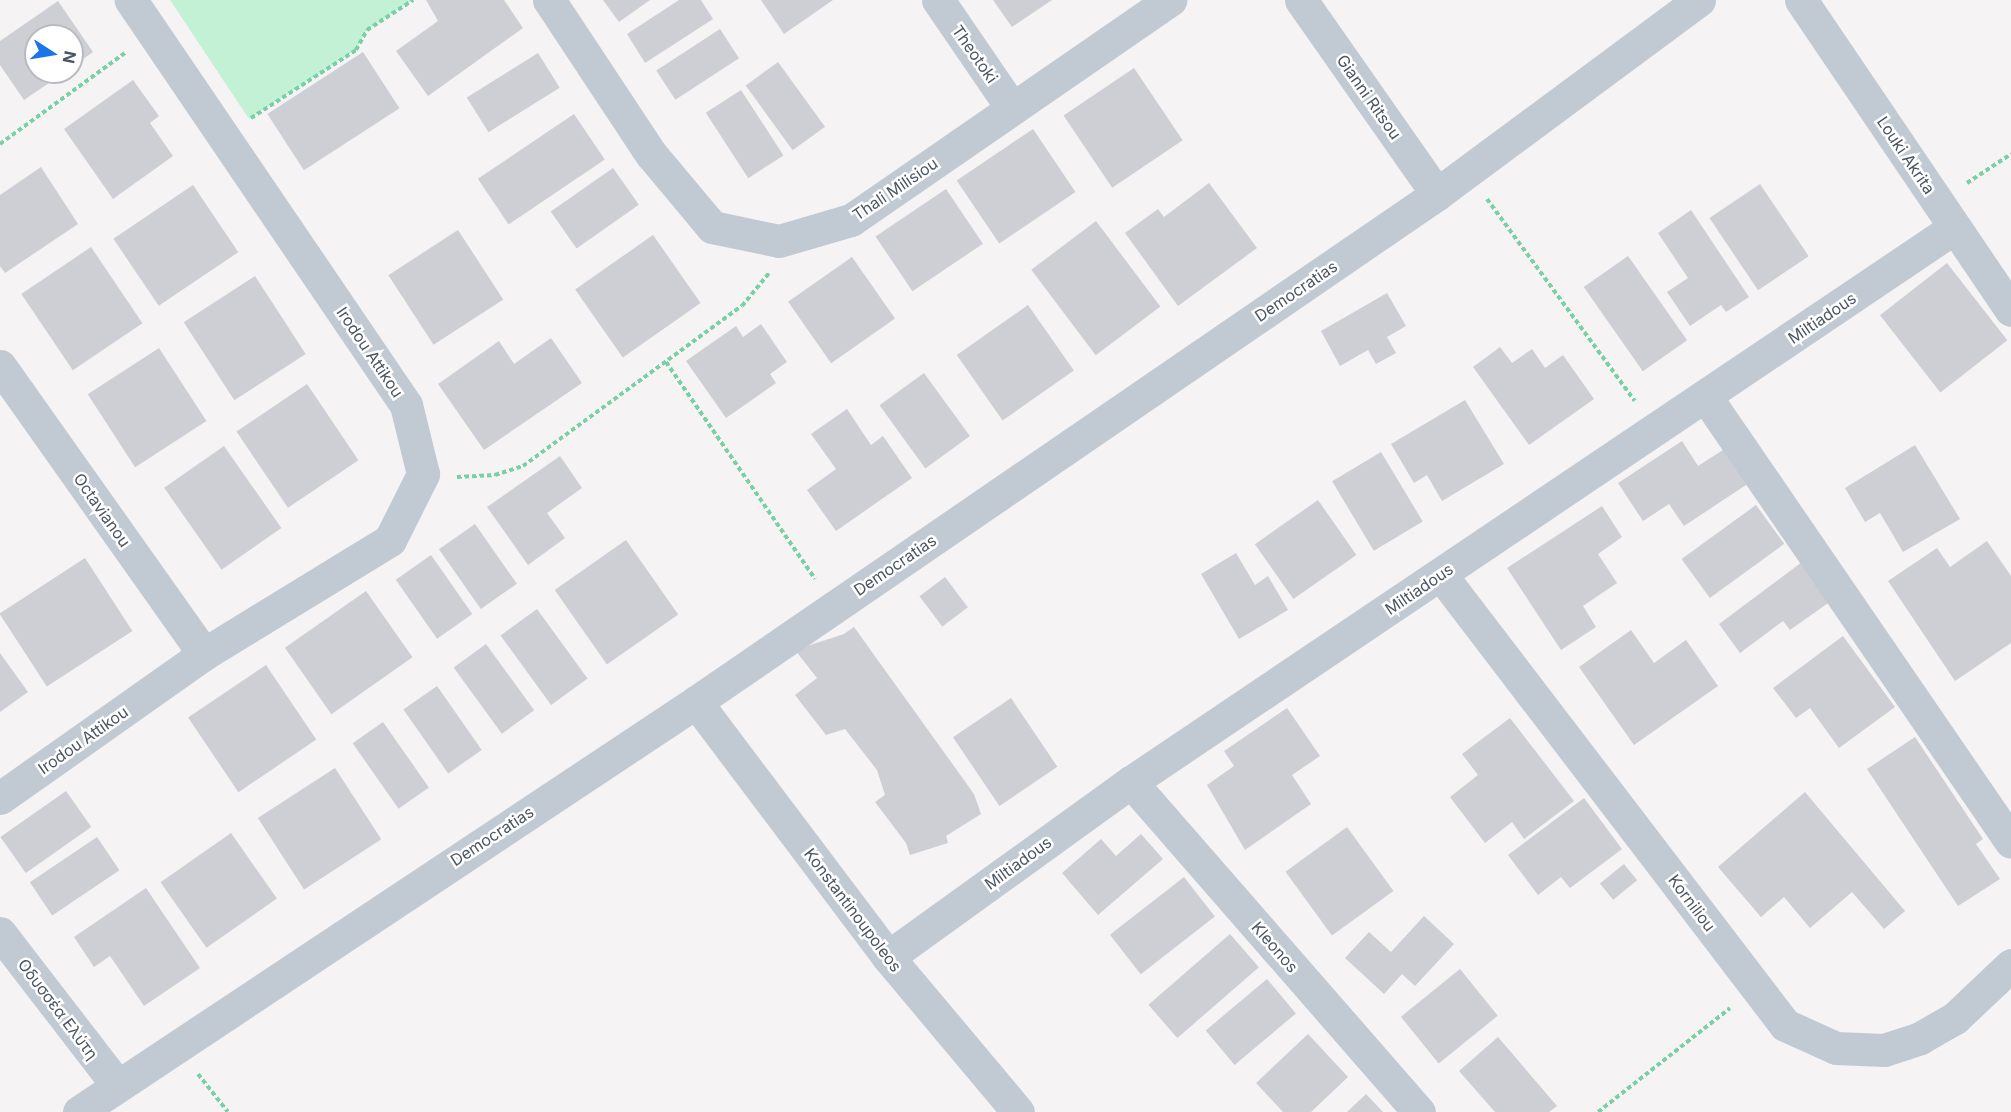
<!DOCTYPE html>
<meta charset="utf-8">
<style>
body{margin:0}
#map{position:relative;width:2011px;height:1112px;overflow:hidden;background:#f5f3f3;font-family:Inter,sans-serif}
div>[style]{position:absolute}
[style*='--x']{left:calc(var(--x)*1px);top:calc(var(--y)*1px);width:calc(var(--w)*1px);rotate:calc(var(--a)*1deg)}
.green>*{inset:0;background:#c3f1d5}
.building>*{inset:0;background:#cdcfd5;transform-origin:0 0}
.path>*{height:4px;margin-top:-2px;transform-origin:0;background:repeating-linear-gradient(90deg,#7ad0a6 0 4.5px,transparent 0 7.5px)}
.minor>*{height:33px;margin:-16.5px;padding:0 16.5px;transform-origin:16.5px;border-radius:16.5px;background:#c1cad2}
span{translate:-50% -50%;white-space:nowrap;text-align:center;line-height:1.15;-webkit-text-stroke:5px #fff;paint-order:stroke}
.street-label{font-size:16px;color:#4a5661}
.north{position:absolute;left:24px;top:24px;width:60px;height:60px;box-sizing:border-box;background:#fff;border:2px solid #b7bbc0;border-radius:50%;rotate:102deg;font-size:16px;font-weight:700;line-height:24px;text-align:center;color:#4a5661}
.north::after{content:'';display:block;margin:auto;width:21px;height:27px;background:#1a73e8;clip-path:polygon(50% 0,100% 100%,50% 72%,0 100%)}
</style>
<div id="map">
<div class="green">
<div style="clip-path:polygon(170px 0,413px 0,367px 30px,356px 50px,249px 119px)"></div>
</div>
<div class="building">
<div style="clip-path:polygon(426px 0,504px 0,523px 28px,428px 96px,396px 51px,438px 21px)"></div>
<div style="clip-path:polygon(603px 0,650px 0,619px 22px)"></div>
<div style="clip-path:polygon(679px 0,701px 0,713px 19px,645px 63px,627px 34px)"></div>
<div style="clip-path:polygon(761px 0,833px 0,784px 34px)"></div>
<div style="clip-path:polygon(993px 0,1052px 0,1012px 27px)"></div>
<div style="clip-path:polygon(58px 1px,93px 52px,72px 67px,72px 36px,36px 36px,36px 72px,65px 72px,24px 100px,0 65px,0 41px)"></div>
<div style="left:720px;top:29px;width:35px;height:76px;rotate:57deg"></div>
<div style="left:363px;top:52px;width:67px;height:114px;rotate:57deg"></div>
<div style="left:538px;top:53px;width:41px;height:84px;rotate:58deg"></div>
<div style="left:778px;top:62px;width:80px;height:40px;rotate:54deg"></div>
<div style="left:1134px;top:68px;width:87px;height:85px;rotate:56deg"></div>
<div style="clip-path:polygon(133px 80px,159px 116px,150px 123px,173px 156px,113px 199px,64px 129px)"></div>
<div style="left:741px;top:90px;width:78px;height:42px;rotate:57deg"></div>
<div style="left:574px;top:114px;width:55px;height:116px;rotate:56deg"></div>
<div style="left:1033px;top:129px;width:76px;height:92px;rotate:56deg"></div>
<div style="clip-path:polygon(41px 167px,78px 224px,5px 273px,0 266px,0 195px)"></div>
<div style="left:613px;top:168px;width:45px;height:76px;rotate:55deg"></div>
<div style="clip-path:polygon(1209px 183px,1257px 248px,1178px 306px,1125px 233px,1158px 209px,1164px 217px)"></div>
<div style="left:1760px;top:184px;width:87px;height:61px;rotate:56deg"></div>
<div style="left:193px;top:185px;width:81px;height:96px;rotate:56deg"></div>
<div style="left:946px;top:189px;width:66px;height:85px;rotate:56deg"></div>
<div style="clip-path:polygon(1691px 210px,1749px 297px,1726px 312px,1721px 305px,1690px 326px,1667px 292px,1688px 278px,1658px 233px)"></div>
<div style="left:1096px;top:221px;width:107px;height:81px;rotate:53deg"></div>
<div style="left:458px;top:230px;width:83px;height:83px;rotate:57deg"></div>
<div style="left:653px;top:235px;width:83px;height:95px;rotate:55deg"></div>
<div style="left:91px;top:247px;width:92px;height:84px;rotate:56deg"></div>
<div style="left:1628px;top:256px;width:103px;height:54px;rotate:55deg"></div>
<div style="left:852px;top:257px;width:75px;height:78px;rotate:55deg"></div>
<div style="left:1947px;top:263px;width:98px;height:85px;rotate:52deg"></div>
<div style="left:255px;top:276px;width:93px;height:85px;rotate:57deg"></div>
<div style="clip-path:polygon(1387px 293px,1406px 326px,1387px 337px,1396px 353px,1376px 364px,1368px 350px,1340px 366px,1321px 331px)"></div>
<div style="left:1028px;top:305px;width:80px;height:87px;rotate:55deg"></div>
<div style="clip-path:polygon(761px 324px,787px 362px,770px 374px,776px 383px,726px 418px,686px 361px,736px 326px,743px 337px)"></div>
<div style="clip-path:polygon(551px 338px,582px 383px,484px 450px,438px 384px,499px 341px,514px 364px)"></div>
<div style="clip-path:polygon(1500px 347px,1512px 363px,1532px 349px,1545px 368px,1563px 355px,1594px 399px,1529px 445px,1473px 367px)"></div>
<div style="left:159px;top:348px;width:87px;height:85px;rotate:57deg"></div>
<div style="left:924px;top:373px;width:78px;height:55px;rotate:54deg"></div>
<div style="left:307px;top:384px;width:92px;height:85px;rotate:56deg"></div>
<div style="clip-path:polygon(1465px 400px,1504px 464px,1442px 501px,1427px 475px,1414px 483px,1391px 444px)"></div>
<div style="clip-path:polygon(847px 409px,871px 445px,883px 436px,912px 478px,836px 531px,807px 490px,836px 469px,811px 434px)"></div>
<div style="clip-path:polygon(1682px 441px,1698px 466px,1726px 448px,1749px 483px,1684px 526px,1669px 504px,1643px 521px,1618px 483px)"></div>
<div style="clip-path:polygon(1915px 445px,1960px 519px,1903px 552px,1880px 513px,1865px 522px,1845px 488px)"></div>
<div style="left:224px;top:446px;width:100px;height:73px;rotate:55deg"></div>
<div style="left:1381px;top:452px;width:81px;height:57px;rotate:59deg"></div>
<div style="clip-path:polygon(560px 456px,582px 488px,547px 513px,565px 538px,528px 565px,487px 507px)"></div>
<div style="left:1318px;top:500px;width:67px;height:77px;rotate:55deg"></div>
<div style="left:1756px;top:505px;width:48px;height:92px;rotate:54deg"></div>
<div style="clip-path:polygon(1602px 506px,1622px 537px,1598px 554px,1617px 583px,1583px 606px,1596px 627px,1561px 650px,1507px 568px)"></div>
<div style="left:475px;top:524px;width:73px;height:44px;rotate:55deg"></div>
<div style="left:626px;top:540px;width:91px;height:87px;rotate:55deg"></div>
<div style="clip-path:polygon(1987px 541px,2011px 576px,2011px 643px,1955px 681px,1888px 581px,1937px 548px,1950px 567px)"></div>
<div style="clip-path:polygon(1236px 553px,1255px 585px,1268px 576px,1288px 610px,1239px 639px,1201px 574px)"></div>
<div style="left:431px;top:555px;width:72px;height:43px;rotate:55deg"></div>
<div style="left:85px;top:558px;width:87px;height:102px;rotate:57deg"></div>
<div style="clip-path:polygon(1802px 562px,1831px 601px,1790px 630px,1783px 621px,1740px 653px,1719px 624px)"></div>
<div style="left:945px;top:577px;width:38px;height:32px;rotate:53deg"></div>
<div style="left:366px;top:591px;width:81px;height:99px;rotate:55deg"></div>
<div style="left:537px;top:609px;width:86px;height:45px;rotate:54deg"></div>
<div style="clip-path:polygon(854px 627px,974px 794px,981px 814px,946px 836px,948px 843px,910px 855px,906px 843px,875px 802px,885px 795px,877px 770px,845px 729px,826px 735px,795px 695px,817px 678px,795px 650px,844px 634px)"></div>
<div style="clip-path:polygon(1631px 630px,1654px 663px,1686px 640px,1718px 686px,1634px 745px,1579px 667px)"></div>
<div style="clip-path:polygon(1843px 636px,1895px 707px,1839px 748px,1810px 708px,1796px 718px,1773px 688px)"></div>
<div style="left:486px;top:644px;width:82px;height:40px;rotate:54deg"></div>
<div style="clip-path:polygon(0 653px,28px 692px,0 712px)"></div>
<div style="left:266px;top:665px;width:90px;height:94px;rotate:56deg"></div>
<div style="left:437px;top:686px;width:78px;height:41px;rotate:55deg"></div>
<div style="left:1011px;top:698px;width:83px;height:70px;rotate:56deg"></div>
<div style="clip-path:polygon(1287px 708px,1320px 756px,1292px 775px,1311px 804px,1245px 850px,1207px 785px,1234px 766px,1224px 751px)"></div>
<div style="clip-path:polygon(1510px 718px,1574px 801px,1524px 839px,1512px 822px,1485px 843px,1450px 797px,1478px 775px,1462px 754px)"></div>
<div style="left:383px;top:722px;width:80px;height:37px;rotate:55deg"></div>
<div style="clip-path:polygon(1915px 737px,1983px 839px,1976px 844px,2000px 879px,1958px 906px,1867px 769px)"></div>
<div style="left:335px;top:768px;width:85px;height:92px;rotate:57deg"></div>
<div style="left:66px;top:791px;width:44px;height:80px;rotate:55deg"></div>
<div style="clip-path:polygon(1805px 792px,1905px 911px,1884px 929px,1852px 892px,1810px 928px,1784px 897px,1761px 917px,1718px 867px)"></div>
<div style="clip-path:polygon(1584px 798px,1622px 849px,1570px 888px,1561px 877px,1538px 895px,1508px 855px)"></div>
<div style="left:1347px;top:827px;width:79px;height:76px;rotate:54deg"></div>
<div style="left:231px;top:833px;width:80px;height:86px;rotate:55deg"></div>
<div style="clip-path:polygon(1141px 834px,1163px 859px,1098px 915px,1062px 873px,1101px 839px,1116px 856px)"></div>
<div style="left:97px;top:837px;width:40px;height:81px;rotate:56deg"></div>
<div style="left:1624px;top:864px;width:21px;height:31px;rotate:51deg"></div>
<div style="left:1184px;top:877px;width:50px;height:94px;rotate:52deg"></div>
<div style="clip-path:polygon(146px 888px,200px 968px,144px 1006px,110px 956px,94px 967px,74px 937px)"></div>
<div style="clip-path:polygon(1424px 916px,1454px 944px,1415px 986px,1402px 974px,1384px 994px,1345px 958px,1369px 932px,1391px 952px)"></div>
<div style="left:1230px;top:934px;width:44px;height:108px;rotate:49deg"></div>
<div style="left:1460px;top:969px;width:60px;height:76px;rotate:51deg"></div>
<div style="left:1267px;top:979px;width:45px;height:80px;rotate:50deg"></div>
<div style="clip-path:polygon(1308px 1034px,1348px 1077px,1311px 1112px,1283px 1112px,1256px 1083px)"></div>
<div style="clip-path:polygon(1498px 1037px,1557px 1106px,1549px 1112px,1495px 1112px,1459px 1071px)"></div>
<div style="clip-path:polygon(1366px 1094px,1383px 1112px,1347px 1112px)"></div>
</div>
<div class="path">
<div style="--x:251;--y:118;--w:125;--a:-32.9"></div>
<div style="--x:356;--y:50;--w:23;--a:-61"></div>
<div style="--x:367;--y:30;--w:55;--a:-33.1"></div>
<div style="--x:0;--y:144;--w:156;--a:-36.1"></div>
<div style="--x:1967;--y:183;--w:53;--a:-33.4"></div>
<div style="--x:1487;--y:199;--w:250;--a:53.8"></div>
<div style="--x:666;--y:362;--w:263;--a:55.5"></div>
<div style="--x:457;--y:477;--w:38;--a:-3"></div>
<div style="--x:495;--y:475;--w:29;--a:-18"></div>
<div style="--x:523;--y:466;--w:271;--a:-36.2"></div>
<div style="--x:742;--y:306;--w:43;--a:-50.7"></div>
<div style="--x:198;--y:1074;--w:48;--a:51.7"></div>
<div style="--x:1598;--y:1112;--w:168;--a:-38.2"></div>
</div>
<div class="minor">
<div style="--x:549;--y:0;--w:185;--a:56.5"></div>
<div style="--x:651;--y:154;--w:95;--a:50.1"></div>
<div style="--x:712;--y:227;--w:68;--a:11.8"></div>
<div style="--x:779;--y:241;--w:75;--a:-16.3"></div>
<div style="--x:851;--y:220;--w:388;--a:-34.6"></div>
<div style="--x:938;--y:0;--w:131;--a:55.6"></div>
<div style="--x:1301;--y:0;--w:237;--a:55"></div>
<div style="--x:1801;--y:0;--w:374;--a:55.9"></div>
<div style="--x:0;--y:366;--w:353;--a:54.7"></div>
<div style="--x:1706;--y:397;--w:539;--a:55.57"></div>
<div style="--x:1441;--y:575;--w:566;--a:52.6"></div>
<div style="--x:1785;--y:1025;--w:56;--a:24.3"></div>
<div style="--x:1836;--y:1048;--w:48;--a:2.4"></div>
<div style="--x:1884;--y:1050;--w:38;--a:-18"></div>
<div style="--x:1920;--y:1038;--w:40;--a:-29.7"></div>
<div style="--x:1955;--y:1018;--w:77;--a:-43.4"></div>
<div style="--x:696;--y:702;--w:319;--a:53"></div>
<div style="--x:888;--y:957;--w:202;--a:50"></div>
<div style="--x:1131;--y:782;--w:438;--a:48.9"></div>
<div style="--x:0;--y:798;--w:250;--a:-35.2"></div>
<div style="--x:204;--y:654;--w:218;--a:-31.5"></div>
<div style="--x:390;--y:540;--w:74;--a:-63.4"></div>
<div style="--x:423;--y:474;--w:71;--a:-103.8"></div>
<div style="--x:406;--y:405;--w:490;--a:-124.2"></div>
<div style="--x:0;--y:933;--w:192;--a:52.4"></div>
<div style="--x:888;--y:957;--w:299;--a:-35.8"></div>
<div style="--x:1131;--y:782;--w:992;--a:-33.95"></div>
<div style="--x:79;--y:1112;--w:741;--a:-33.6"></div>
<div style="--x:696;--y:702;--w:898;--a:-34.43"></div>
<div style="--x:1437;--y:194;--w:326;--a:-36.5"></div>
</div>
<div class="street-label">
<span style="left:975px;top:54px;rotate:55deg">Theotoki</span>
<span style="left:1369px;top:97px;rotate:55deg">Gianni Ritsou</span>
<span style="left:1906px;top:155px;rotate:56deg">Louki Akrita</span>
<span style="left:895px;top:189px;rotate:-34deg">Thali Milisiou</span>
<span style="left:1296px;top:291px;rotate:-34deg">Democratias</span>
<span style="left:1822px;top:318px;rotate:-34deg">Miltiadous</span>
<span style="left:370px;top:352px;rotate:56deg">Irodou Attikou</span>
<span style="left:102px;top:510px;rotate:55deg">Octavianou</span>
<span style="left:895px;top:565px;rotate:-34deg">Democratias</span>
<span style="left:1419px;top:589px;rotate:-34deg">Miltiadous</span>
<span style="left:83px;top:740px;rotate:-35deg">Irodou Attikou</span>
<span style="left:492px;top:836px;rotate:-33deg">Democratias</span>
<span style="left:1018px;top:863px;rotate:-36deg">Miltiadous</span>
<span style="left:1692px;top:903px;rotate:53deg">Korniliou</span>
<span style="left:853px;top:910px;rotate:53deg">Konstantinoupoleos</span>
<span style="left:1275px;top:947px;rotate:49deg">Kleonos</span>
<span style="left:58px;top:1009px;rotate:53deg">Οδυσσέα Ελύτη</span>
</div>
<div class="north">N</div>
</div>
